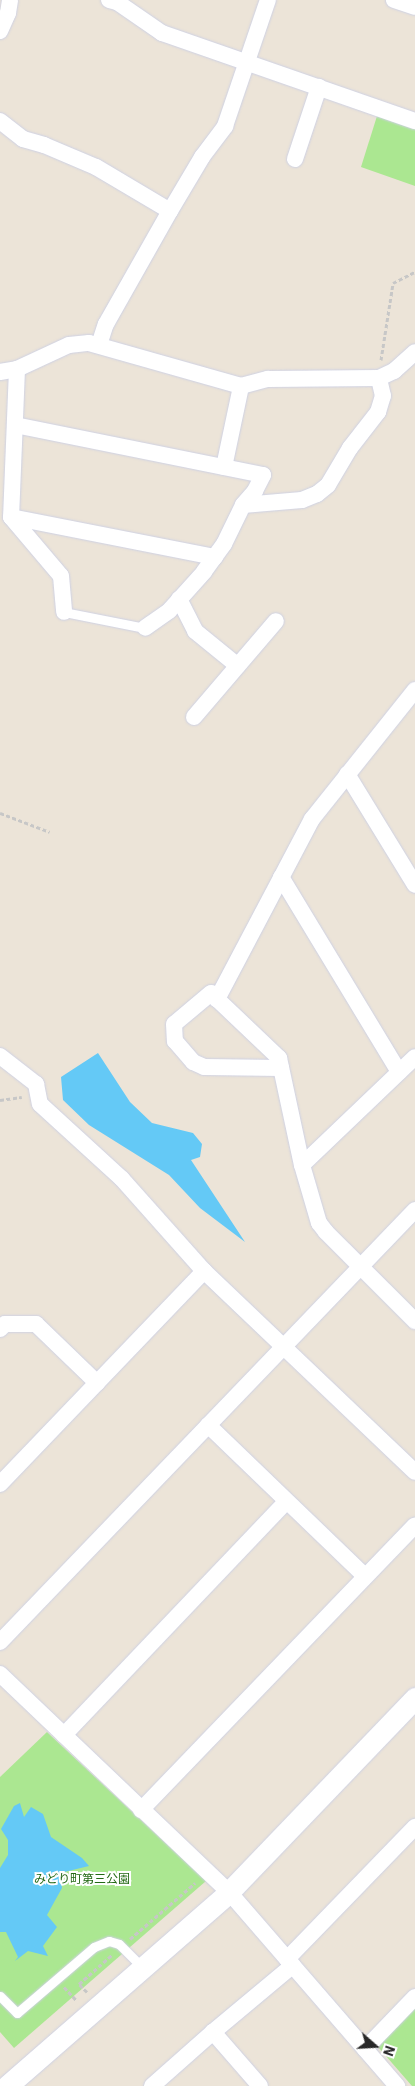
<!DOCTYPE html>
<meta charset="utf-8">
<style>
body{margin:0}
#map{position:relative;width:415px;height:2086px;overflow:hidden;background:#ece4d8;font-family:"IBM Plex Sans","Noto Sans JP",sans-serif}
div>[style]{position:absolute}
[style*='--x']{left:calc(var(--x)*1px);top:calc(var(--y)*1px);width:calc(var(--w)*1px);rotate:calc(var(--a)*1deg)}
.green>*{inset:0;background:#abe791}
.water>*{inset:0;background:#64c9f6}
.path>*{height:3px;margin-top:-1.5px;transform-origin:0;background:repeating-linear-gradient(90deg,#c7c7c7 0 4px,transparent 0 6.5px)}
.roads{filter:drop-shadow(0 0 1px #ced1e3) drop-shadow(0 0 1px #ced1e3)}
.service>*{height:9px;margin:-4.5px;padding:0 4.5px;transform-origin:4.5px;border-radius:4.5px;background:#fff}
.minor>*{height:16px;margin:-8px;padding:0 8px;transform-origin:8px;border-radius:8px;background:#fff}
.tertiary>*{height:21px;margin:-10.5px;padding:0 10.5px;transform-origin:10.5px;border-radius:10.5px;background:#fff}
span{translate:-50% -50%;white-space:nowrap;text-align:center;line-height:1.15;-webkit-text-stroke:4px #fff;paint-order:stroke}
.park-label{font-size:12px;color:#236915}
.north{position:absolute;left:350px;top:2021px;width:50px;height:50px;-webkit-text-stroke:4px #fff;paint-order:stroke;rotate:109deg;font-size:14px;font-weight:700;line-height:20px;text-align:center;color:#282828}
.north::after{content:'';display:block;margin:auto;width:18px;height:22px;background:#282828;clip-path:polygon(50% 0,100% 100%,50% 72%,0 100%)}
</style>
<div id="map">
<div class="green">
<div style="clip-path:polygon(377px 116px,415px 129px,415px 186px,361px 167px)"></div>
<div style="clip-path:polygon(47px 1732px,206px 1881px,14px 2048px,0 2032px,0 1777px)"></div>
<div style="clip-path:polygon(415px 2008px,415px 2086px,412px 2086px,379px 2048px,382px 2041px)"></div>
</div>
<div class="water">
<div style="clip-path:polygon(98px 1053px,130px 1102px,152px 1123px,193px 1133px,202px 1144px,200px 1157px,191px 1160px,245px 1242px,200px 1208px,169px 1175px,89px 1125px,63px 1100px,61px 1077px)"></div>
<div style="clip-path:polygon(20px 1803px,24px 1817px,31px 1807px,43px 1814px,51px 1837px,82px 1858px,89px 1866px,60px 1873px,62px 1888px,47px 1915px,57px 1927px,43px 1946px,48px 1956px,28px 1951px,15px 1961px,18px 1957px,6px 1932px,0 1932px,0 1868px,8px 1855px,8px 1840px,1px 1829px,14px 1806px)"></div>
</div>
<div class="path">
<div style="--x:381;--y:360;--w:78;--a:-81.1"></div>
<div style="--x:393;--y:283;--w:25;--a:-27"></div>
<div style="--x:0;--y:813;--w:53;--a:20.8"></div>
<div style="--x:0;--y:1100;--w:22;--a:-8"></div>
<div style="--x:130;--y:1939;--w:86;--a:-40.7"></div>
<div style="--x:64;--y:1987;--w:19;--a:47"></div>
<div style="--x:87;--y:1992;--w:11;--a:-135"></div>
<div style="--x:79;--y:1984;--w:45;--a:-41.4"></div>
</div>
<div class="roads">
<div class="service">
<div style="--x:64;--y:612;--w:83;--a:11.2"></div>
<div style="--x:0;--y:1996;--w:24;--a:45"></div>
<div style="--x:17;--y:2013;--w:101;--a:-40.6"></div>
<div style="--x:94;--y:1947;--w:16;--a:-22"></div>
<div style="--x:109;--y:1941;--w:10;--a:17"></div>
<div style="--x:119;--y:1944;--w:34;--a:45"></div>
</div>
<div class="minor">
<div style="--x:109;--y:0;--w:8;--a:14"></div>
<div style="--x:117;--y:2;--w:55;--a:34.6"></div>
<div style="--x:162;--y:33;--w:268;--a:19.2"></div>
<div style="--x:394;--y:0;--w:22;--a:18"></div>
<div style="--x:0;--y:31;--w:20;--a:-66"></div>
<div style="--x:8;--y:13;--w:13;--a:-81"></div>
<div style="--x:0;--y:121;--w:29;--a:38"></div>
<div style="--x:23;--y:139;--w:22;--a:16"></div>
<div style="--x:44;--y:145;--w:56;--a:22.9"></div>
<div style="--x:96;--y:167;--w:86;--a:30.7"></div>
<div style="--x:295;--y:159;--w:76;--a:-71.6"></div>
<div style="--x:99;--y:345;--w:22;--a:-72"></div>
<div style="--x:106;--y:324;--w:130;--a:-60.5"></div>
<div style="--x:170;--y:211;--w:63;--a:-59.3"></div>
<div style="--x:202;--y:157;--w:39;--a:-53"></div>
<div style="--x:225;--y:126;--w:133;--a:-71.2"></div>
<div style="--x:17;--y:369;--w:148;--a:92.3"></div>
<div style="--x:11;--y:517;--w:77;--a:49.7"></div>
<div style="--x:61;--y:576;--w:36;--a:85"></div>
<div style="--x:0;--y:372;--w:17;--a:-10"></div>
<div style="--x:17;--y:369;--w:57;--a:-24.8"></div>
<div style="--x:69;--y:345;--w:20;--a:-6"></div>
<div style="--x:89;--y:343;--w:158;--a:15.8"></div>
<div style="--x:241;--y:386;--w:28;--a:-15"></div>
<div style="--x:268;--y:379;--w:111;--a:-0.5"></div>
<div style="--x:379;--y:378;--w:17;--a:-25"></div>
<div style="--x:394;--y:371;--w:28;--a:-42"></div>
<div style="--x:15;--y:425;--w:253;--a:11.4"></div>
<div style="--x:263;--y:475;--w:18;--a:117"></div>
<div style="--x:255;--y:491;--w:18;--a:131"></div>
<div style="--x:243;--y:505;--w:43;--a:116"></div>
<div style="--x:224;--y:544;--w:34;--a:126"></div>
<div style="--x:204;--y:572;--w:52;--a:131.9"></div>
<div style="--x:169;--y:611;--w:29;--a:145"></div>
<div style="--x:224;--y:467;--w:83;--a:-78.1"></div>
<div style="--x:243;--y:505;--w:59;--a:-4.8"></div>
<div style="--x:302;--y:500;--w:16;--a:-22"></div>
<div style="--x:317;--y:494;--w:14;--a:-39"></div>
<div style="--x:328;--y:485;--w:43;--a:-59.3"></div>
<div style="--x:350;--y:448;--w:46;--a:-52.1"></div>
<div style="--x:378;--y:412;--w:17;--a:-73"></div>
<div style="--x:383;--y:396;--w:18;--a:-103"></div>
<div style="--x:11;--y:517;--w:208;--a:11.1"></div>
<div style="--x:179;--y:599;--w:36;--a:63"></div>
<div style="--x:195;--y:631;--w:55;--a:39.1"></div>
<div style="--x:415;--y:690;--w:165;--a:128.6"></div>
<div style="--x:312;--y:819;--w:204;--a:117.8"></div>
<div style="--x:217;--y:999;--w:86;--a:43.6"></div>
<div style="--x:279;--y:1058;--w:109;--a:77.9"></div>
<div style="--x:302;--y:1165;--w:60;--a:73.7"></div>
<div style="--x:319;--y:1223;--w:11;--a:52"></div>
<div style="--x:326;--y:1232;--w:126;--a:45"></div>
<div style="--x:194;--y:717;--w:126;--a:-49.5"></div>
<div style="--x:347;--y:774;--w:130;--a:58.5"></div>
<div style="--x:281;--y:877;--w:228;--a:58.8"></div>
<div style="--x:217;--y:999;--w:8;--a:-135"></div>
<div style="--x:211;--y:993;--w:48;--a:140"></div>
<div style="--x:174;--y:1024;--w:17;--a:87"></div>
<div style="--x:175;--y:1041;--w:28;--a:49"></div>
<div style="--x:193;--y:1062;--w:12;--a:24"></div>
<div style="--x:204;--y:1067;--w:77;--a:0.7"></div>
<div style="--x:0;--y:1056;--w:46;--a:37.9"></div>
<div style="--x:36;--y:1084;--w:20;--a:79"></div>
<div style="--x:40;--y:1104;--w:111;--a:42.4"></div>
<div style="--x:122;--y:1179;--w:123;--a:48.3"></div>
<div style="--x:204;--y:1271;--w:291;--a:43.6"></div>
<div style="--x:302;--y:1165;--w:156;--a:-43.7"></div>
<div style="--x:0;--y:1329;--w:7;--a:-45"></div>
<div style="--x:5;--y:1324;--w:31;--a:0"></div>
<div style="--x:36;--y:1324;--w:85;--a:44"></div>
<div style="--x:208;--y:1425;--w:218;--a:43.9"></div>
<div style="--x:0;--y:1484;--w:295;--a:-46.2"></div>
<div style="--x:0;--y:1642;--w:599;--a:-46.15"></div>
<div style="--x:0;--y:1674;--w:316;--a:43.6"></div>
<div style="--x:229;--y:1892;--w:257;--a:49.1"></div>
<div style="--x:64;--y:1735;--w:322;--a:-46.4"></div>
<div style="--x:141;--y:1810;--w:395;--a:-46.1"></div>
<div style="--x:287;--y:1959;--w:184;--a:-45.9"></div>
<div style="--x:365;--y:2049;--w:72;--a:-46.1"></div>
<div style="--x:152;--y:2086;--w:81;--a:-41.5"></div>
<div style="--x:260;--y:2086;--w:72;--a:-131"></div>
<div style="--x:213;--y:2032;--w:104;--a:-39.9"></div>
</div>
<div class="tertiary">
<div style="--x:7;--y:2086;--w:295;--a:-41.1"></div>
<div style="--x:229;--y:1892;--w:269;--a:-46.2"></div>
</div>
</div>
<div class="park-label">
<span style="left:82px;top:1879px">みどり町第三公園</span>
</div>
<div class="north">N</div>
</div>
